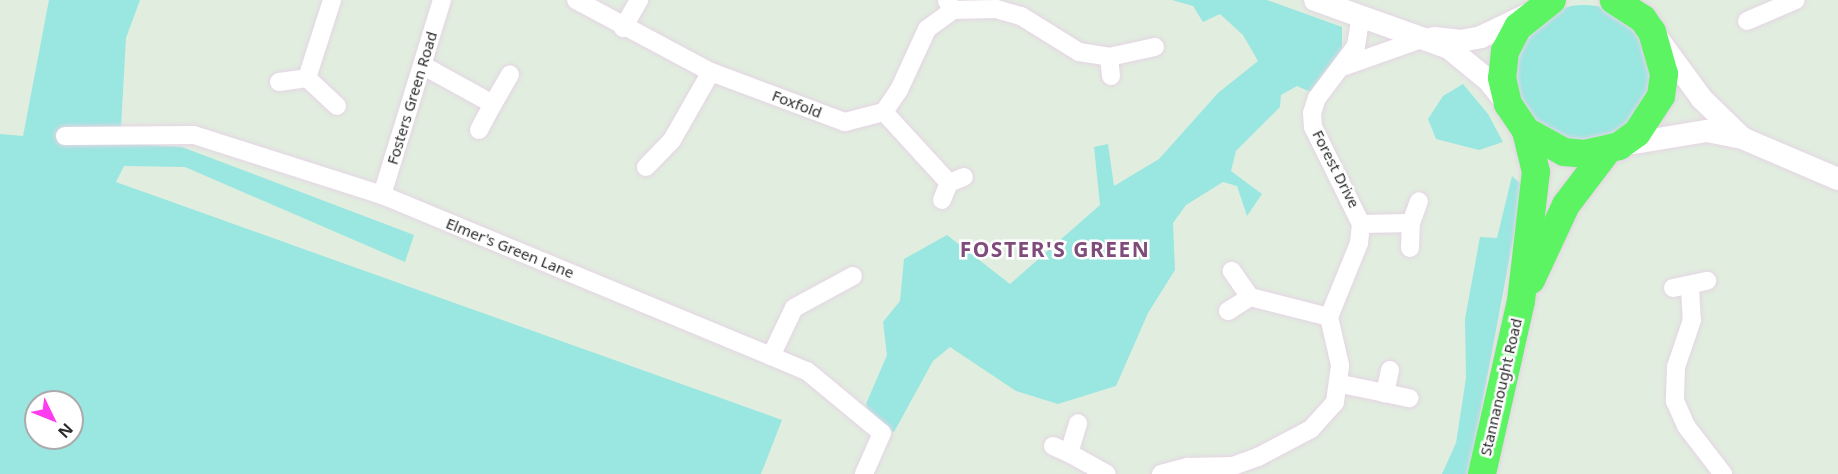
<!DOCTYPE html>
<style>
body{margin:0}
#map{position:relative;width:1838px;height:474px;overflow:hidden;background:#e1eedf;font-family:"Noto Sans",sans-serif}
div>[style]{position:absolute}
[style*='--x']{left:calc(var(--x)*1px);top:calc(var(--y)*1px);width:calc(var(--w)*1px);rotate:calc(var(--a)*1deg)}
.green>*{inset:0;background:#9ae6e0}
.round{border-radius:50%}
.roads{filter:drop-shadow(0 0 2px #e5d4e4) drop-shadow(0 0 2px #e5d4e4)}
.minor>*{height:18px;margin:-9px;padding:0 9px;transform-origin:9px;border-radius:9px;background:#fff}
.tertiary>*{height:22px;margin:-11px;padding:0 11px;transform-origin:11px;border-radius:11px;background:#fff}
.primary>*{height:28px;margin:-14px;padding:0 14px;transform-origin:14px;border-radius:14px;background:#5df463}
span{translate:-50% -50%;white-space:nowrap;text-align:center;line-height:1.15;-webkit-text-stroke:5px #fff;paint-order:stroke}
.street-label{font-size:15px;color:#2c2c2c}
.district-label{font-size:21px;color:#7f4b7a;font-weight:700;letter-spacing:1.5px}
.north{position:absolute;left:24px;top:390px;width:60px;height:60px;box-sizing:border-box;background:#fff;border:2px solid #ababab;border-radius:50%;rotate:133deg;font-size:16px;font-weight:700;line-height:24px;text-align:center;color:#2c2c2c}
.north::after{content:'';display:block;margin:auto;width:21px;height:27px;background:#fe3bee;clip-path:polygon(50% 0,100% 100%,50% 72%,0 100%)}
</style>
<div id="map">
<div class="green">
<div style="clip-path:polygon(evenodd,49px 0,140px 0,126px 38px,121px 127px,130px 144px,182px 147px,414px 235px,405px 262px,185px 167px,124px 166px,116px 182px,782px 420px,761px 474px,0 474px,0 134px,23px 136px,49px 0,36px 402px,72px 402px,72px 438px,36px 438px,36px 402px)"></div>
<div style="clip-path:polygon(1172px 0,1267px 0,1342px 27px,1342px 48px,1315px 94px,1297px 86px,1281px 95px,1280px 107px,1236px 151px,1231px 171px,1262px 194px,1247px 216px,1237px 186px,1223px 182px,1186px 205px,1173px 223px,1175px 270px,1148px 313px,1116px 386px,1058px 404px,1016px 391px,950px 347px,933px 361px,894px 432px,874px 423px,866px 404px,887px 355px,883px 322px,900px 301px,904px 259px,947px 235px,1010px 284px,1100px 205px,1094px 147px,1108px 144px,1114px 186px,1159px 159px,1218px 93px,1258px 61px,1243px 35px,1220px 14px,1203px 22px,1193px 6px)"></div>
<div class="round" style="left:1515px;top:5px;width:138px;height:138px"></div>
<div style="clip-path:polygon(1463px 84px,1488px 114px,1503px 142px,1479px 150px,1436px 139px,1428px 119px,1443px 96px)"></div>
<div style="clip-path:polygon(1512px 176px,1523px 186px,1469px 474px,1442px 474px,1456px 443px,1466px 378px,1465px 319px,1480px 237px,1497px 238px)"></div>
</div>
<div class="roads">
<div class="minor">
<div style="--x:576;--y:0;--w:153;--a:28.1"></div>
<div style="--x:711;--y:72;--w:143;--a:20.5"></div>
<div style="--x:845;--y:122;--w:40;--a:-14.4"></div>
<div style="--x:884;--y:112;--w:27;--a:-56"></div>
<div style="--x:899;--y:90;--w:67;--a:-65.3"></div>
<div style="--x:927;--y:29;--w:32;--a:-36"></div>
<div style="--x:947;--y:1;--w:11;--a:56"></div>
<div style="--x:953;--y:10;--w:43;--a:-1.3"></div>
<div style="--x:996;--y:9;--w:26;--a:16"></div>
<div style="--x:1021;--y:16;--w:68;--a:31.8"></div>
<div style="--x:1079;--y:52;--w:30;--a:9"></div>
<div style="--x:1747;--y:21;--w:53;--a:-23.2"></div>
<div style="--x:623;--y:28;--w:32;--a:-60"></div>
<div style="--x:422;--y:65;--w:81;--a:28.8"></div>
<div style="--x:493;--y:104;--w:34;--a:-60"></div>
<div style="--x:1345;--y:66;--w:87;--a:-19.5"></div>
<div style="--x:1111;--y:76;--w:19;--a:-96"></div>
<div style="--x:1109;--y:57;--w:47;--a:-12.3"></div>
<div style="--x:307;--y:78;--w:82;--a:-72.2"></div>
<div style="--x:279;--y:82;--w:28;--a:-8"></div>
<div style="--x:307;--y:78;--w:41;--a:43"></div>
<div style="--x:884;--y:112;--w:96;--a:47.5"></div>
<div style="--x:479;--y:130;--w:30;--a:-62"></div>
<div style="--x:65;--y:136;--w:129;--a:-0.4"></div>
<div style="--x:194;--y:135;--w:197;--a:17.7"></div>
<div style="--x:382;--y:195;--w:421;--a:22.5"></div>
<div style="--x:771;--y:356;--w:39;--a:23"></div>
<div style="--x:807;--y:371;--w:97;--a:39.6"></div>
<div style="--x:882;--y:433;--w:45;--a:113.7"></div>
<div style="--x:646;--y:167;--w:37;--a:-46"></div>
<div style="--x:672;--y:140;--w:78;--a:-60.2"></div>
<div style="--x:382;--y:195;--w:204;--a:-72.9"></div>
<div style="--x:942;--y:200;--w:18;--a:-68"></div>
<div style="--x:949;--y:183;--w:16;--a:-22"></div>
<div style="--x:1361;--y:224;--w:50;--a:-1.1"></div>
<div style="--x:1410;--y:248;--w:25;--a:-88"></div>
<div style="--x:1411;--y:223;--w:23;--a:-70"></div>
<div style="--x:1690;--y:287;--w:33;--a:87"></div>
<div style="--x:1692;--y:320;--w:50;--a:108.8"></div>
<div style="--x:1676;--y:367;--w:34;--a:92"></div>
<div style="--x:1675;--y:401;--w:27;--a:66"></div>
<div style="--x:1686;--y:426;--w:61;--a:52.4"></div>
<div style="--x:1673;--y:288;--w:35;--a:-12"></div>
<div style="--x:1250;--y:297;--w:81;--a:14.2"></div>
<div style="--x:1228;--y:311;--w:26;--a:-32"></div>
<div style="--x:1250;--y:297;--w:32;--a:-125"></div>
<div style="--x:771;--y:356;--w:53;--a:-64.4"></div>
<div style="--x:794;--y:308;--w:67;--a:-28.5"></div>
<div style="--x:1390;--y:370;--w:24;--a:102"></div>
<div style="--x:1385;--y:393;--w:25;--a:12"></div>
<div style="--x:1341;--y:384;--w:45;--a:11.6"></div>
<div style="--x:1053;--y:446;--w:17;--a:24"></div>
<div style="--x:1069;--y:453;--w:31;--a:-73"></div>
<div style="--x:1069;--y:453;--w:43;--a:28.9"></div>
<div style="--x:1161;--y:474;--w:28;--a:-15"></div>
<div style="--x:1188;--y:467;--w:45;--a:-1.3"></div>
<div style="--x:1233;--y:466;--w:27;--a:-20"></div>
<div style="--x:1258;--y:457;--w:60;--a:-27.8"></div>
<div style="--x:1311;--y:429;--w:36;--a:-48"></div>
<div style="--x:1335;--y:402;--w:37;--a:-82"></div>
<div style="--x:1340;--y:365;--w:49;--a:-102.9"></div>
<div style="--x:1329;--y:317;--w:80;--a:-67.9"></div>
<div style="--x:1359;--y:243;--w:19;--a:-84"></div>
<div style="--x:1361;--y:224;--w:108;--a:-116.3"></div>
<div style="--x:1313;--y:127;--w:14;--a:-94"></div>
<div style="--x:1312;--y:113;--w:16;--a:-72"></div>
<div style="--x:1317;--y:98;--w:65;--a:-53.1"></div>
<div style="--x:1356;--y:46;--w:30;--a:-81"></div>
</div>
<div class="tertiary">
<div style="--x:1315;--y:0;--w:142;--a:19.7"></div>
<div style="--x:1449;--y:48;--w:52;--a:39.5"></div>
<div style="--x:1489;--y:81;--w:28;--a:51"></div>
<div style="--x:1434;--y:38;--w:27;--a:6"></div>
<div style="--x:1461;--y:41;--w:20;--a:-11"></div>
<div style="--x:1481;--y:37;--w:51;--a:-25.6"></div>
<div style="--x:1658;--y:39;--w:74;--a:53.7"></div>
<div style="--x:1702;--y:99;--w:54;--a:44.3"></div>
<div style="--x:1622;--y:145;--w:86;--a:-9.4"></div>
<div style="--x:1707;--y:131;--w:36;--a:11"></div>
<div style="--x:1742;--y:138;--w:104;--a:23.1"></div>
</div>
<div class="primary">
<div style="--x:1552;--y:0;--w:43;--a:141.5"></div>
<div style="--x:1518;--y:27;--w:27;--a:118"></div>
<div style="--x:1505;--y:51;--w:27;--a:96"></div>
<div style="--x:1502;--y:78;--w:27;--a:77"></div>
<div style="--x:1508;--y:104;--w:32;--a:56"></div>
<div style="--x:1526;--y:131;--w:43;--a:28.9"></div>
<div style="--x:1564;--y:152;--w:21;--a:5"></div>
<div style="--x:1585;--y:154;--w:35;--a:-13"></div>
<div style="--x:1619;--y:146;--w:22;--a:-36"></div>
<div style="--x:1637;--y:133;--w:44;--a:-57"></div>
<div style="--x:1661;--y:96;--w:22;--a:-82"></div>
<div style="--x:1664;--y:74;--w:44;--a:-105.9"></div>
<div style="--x:1652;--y:32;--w:16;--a:-125"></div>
<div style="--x:1643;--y:19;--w:35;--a:-147"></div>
<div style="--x:1531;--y:280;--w:83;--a:-65"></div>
<div style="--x:1566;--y:205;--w:68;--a:-52.8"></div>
<div style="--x:1482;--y:474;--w:177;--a:-77.3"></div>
<div style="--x:1521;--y:301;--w:130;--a:-83.4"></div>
<div style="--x:1536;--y:172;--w:42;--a:-103.7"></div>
</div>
</div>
<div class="street-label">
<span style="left:412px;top:98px;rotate:-73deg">Fosters Green Road</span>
<span style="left:797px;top:104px;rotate:21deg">Foxfold</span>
<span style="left:1336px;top:169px;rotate:63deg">Forest Drive</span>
<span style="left:510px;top:248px;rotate:22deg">Elmer's Green Lane</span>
<span style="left:1501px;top:387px;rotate:-77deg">Stannanought Road</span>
</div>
<div class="district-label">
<span style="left:1055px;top:249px">FOSTER'S GREEN</span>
</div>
<div class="north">N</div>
</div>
